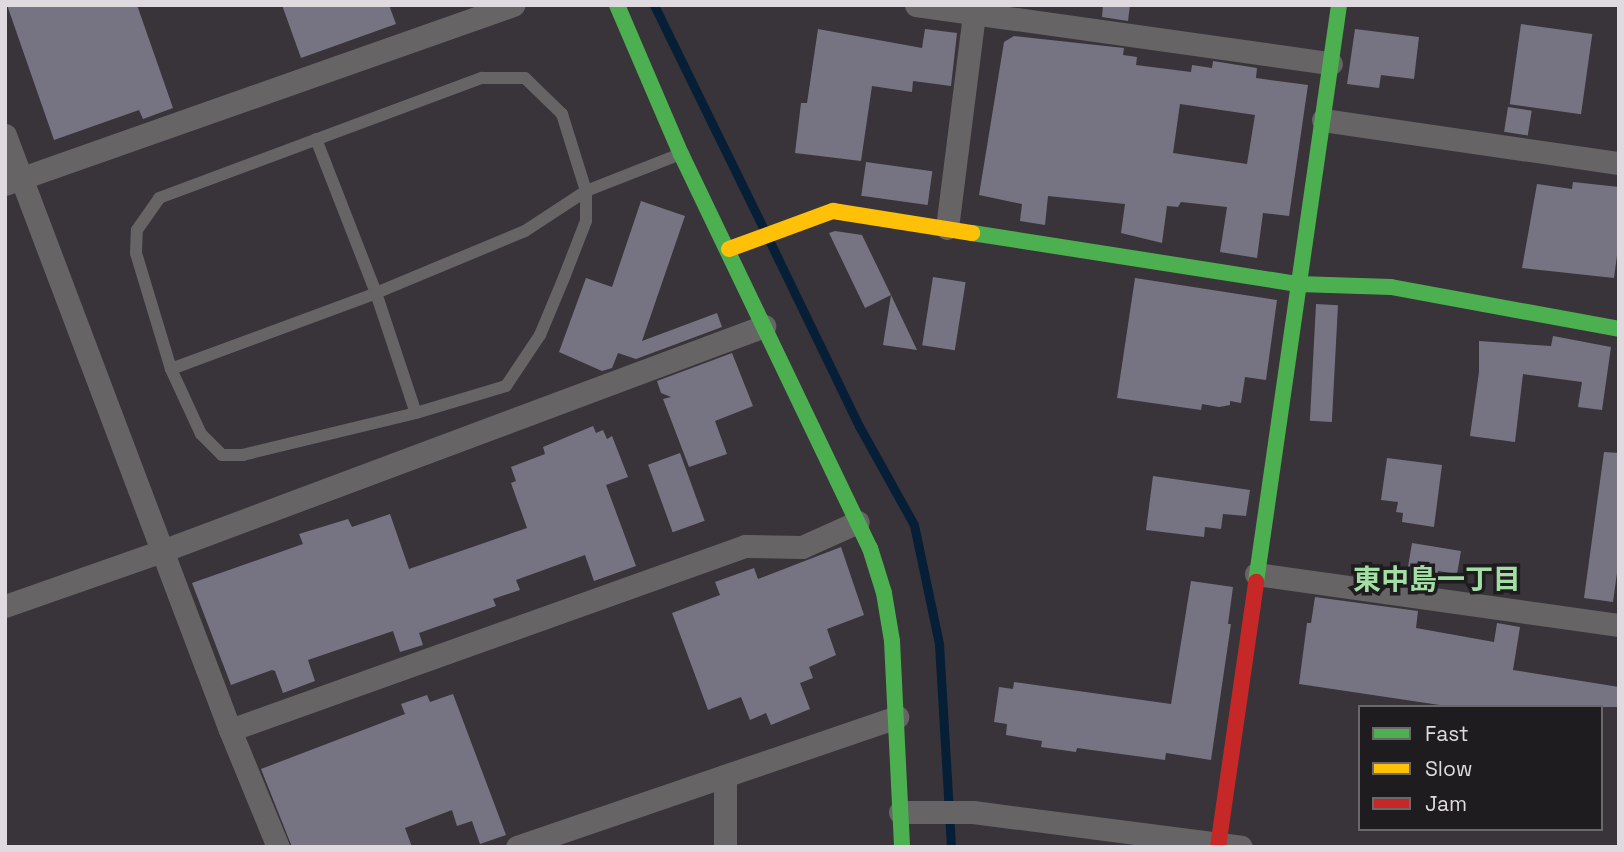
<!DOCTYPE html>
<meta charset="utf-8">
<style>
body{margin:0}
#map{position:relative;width:1624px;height:852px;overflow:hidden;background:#383439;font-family:"Space Grotesk","Noto Sans JP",sans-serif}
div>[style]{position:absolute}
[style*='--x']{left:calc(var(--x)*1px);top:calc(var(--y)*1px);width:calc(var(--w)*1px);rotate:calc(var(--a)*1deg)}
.stream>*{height:9px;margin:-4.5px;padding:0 4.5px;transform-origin:4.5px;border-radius:4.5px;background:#061e36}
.building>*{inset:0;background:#767483;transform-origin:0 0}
.lane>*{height:12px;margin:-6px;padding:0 6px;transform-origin:6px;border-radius:6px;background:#666465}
.street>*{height:23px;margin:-11.5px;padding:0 11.5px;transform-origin:11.5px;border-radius:11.5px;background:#666465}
.fast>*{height:16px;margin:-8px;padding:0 8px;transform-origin:8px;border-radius:8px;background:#4caf50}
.slow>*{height:16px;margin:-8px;padding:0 8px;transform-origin:8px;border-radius:8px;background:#ffc107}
.jam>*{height:16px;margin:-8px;padding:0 8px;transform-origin:8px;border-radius:8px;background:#c62828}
span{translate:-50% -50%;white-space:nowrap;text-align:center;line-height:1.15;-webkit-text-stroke:7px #1f1c1f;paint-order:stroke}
.neighbourhood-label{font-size:28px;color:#a3dea4;font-weight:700}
.frame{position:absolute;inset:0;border:7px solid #dedadf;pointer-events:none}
.legend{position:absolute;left:1358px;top:705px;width:245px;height:126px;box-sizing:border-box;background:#1f1c1f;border:2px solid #6b686c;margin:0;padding:9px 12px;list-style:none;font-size:21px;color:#dedadf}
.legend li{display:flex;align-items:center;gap:14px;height:35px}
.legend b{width:35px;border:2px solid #6b686c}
</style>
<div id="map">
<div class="stream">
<div style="--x:654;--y:5;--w:250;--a:63.9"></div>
<div style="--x:770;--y:242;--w:204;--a:64.2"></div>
<div style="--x:859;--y:426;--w:113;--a:60.9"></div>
<div style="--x:914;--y:525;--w:122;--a:78.1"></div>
<div style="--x:939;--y:644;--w:203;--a:86.6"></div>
</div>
<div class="building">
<div style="clip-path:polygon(7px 5px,137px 5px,173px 108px,143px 119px,139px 110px,54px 140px)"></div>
<div style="clip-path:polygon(282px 5px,389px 5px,396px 24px,301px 58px)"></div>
<div style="clip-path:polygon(1103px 5px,1130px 5px,1128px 21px,1102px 17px)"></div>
<div style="left:1521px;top:24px;width:72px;height:81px;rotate:8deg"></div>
<div style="clip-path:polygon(818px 29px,922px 48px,925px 29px,957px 33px,951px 86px,913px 81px,912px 92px,872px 86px,861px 161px,795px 153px,801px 103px,807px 103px)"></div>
<div style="clip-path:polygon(1355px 29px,1419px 37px,1414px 79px,1381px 75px,1379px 88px,1347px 84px)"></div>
<div style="clip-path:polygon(evenodd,1014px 36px,1124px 48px,1123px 55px,1137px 57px,1136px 65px,1191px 72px,1192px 65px,1212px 68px,1213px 61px,1257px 68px,1256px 78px,1308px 85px,1289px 216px,1263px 213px,1257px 258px,1220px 252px,1227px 207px,1181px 202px,1178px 207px,1167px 206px,1162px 243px,1121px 233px,1125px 204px,1048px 196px,1045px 225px,1020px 221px,1022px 204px,979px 195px,1004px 42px,1014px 36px,1180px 104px,1255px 115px,1247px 164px,1173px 153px,1180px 104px)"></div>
<div style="left:1508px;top:107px;width:24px;height:25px;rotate:9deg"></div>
<div style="left:866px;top:162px;width:67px;height:34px;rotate:8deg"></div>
<div style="clip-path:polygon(1573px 182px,1619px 187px,1619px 240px,1614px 278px,1522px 268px,1537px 184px,1572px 189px)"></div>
<div style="clip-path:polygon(641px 201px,685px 216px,642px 341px,717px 313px,722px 327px,636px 359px,618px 353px,612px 368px,602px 371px,559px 352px,586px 278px,612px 287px)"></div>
<div style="clip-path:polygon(835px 231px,862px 235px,891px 295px,917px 350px,883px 345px,891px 295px,865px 308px,829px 233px)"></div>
<div style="left:933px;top:277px;width:33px;height:69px;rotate:9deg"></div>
<div style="clip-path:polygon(1135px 278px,1277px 300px,1266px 380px,1245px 377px,1241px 403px,1230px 401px,1230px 405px,1219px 407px,1202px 404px,1201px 410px,1117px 398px)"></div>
<div style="left:1316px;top:304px;width:22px;height:117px;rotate:3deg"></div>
<div style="clip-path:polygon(1553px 336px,1611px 347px,1602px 410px,1578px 407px,1582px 382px,1523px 374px,1515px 442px,1470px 436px,1479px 372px,1479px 341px,1551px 346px)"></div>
<div style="clip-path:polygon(732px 353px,753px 406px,715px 421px,727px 454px,689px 467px,663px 399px,671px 397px,661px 393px,657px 381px)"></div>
<div style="clip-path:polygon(593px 426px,596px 433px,603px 430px,607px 439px,612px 436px,628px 477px,606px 485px,636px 566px,594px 581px,585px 555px,516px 580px,520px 590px,493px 599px,496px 606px,419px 633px,423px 645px,400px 652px,393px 631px,308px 660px,315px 681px,283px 693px,275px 671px,272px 670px,231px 685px,192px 583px,303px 544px,299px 534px,348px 519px,352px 527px,390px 514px,409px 569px,527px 528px,511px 483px,516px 481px,511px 467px,545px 454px,543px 447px)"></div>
<div style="clip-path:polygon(1604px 452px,1619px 453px,1619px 558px,1613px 602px,1584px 598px)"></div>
<div style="left:680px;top:453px;width:72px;height:34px;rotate:70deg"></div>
<div style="clip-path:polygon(1387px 458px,1442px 465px,1434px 527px,1402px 522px,1403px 513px,1396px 512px,1398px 502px,1381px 500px)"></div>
<div style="clip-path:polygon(1153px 476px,1250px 490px,1246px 516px,1223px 514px,1221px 529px,1205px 527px,1204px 537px,1146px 530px)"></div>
<div style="clip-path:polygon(1412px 543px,1461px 551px,1457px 574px,1438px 571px,1437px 584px,1406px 579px)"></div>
<div style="clip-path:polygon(841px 547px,864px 615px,827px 629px,836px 655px,809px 667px,813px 678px,800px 683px,810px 709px,771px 725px,766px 713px,750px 720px,741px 697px,708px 710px,672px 613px,720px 595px,715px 582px,754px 568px,758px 579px)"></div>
<div style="clip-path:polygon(1191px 581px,1233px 587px,1228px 624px,1231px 624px,1211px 760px,1166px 753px,1165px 760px,1077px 748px,1076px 752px,1041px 747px,1042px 741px,1006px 735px,1007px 724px,994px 722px,999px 687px,1013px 689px,1014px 682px,1171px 704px)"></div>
<div style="clip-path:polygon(1315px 597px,1418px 611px,1416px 628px,1494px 642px,1497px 623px,1520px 627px,1513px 670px,1619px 687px,1619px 707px,1453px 707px,1299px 684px,1307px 623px,1311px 623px)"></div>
<div style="clip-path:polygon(453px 694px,506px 835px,480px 844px,472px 821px,457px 826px,452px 810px,405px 828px,412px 847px,292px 847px,261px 769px,405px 714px,401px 704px,427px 695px,430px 702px)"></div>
</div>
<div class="lane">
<div style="--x:482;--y:78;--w:43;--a:0"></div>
<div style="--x:525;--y:78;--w:52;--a:44.2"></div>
<div style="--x:562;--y:114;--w:81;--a:72.7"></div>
<div style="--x:586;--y:191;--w:30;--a:90"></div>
<div style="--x:586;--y:221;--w:63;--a:111.3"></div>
<div style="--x:563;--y:280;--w:60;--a:112.7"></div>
<div style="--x:540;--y:335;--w:61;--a:123.7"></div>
<div style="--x:506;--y:386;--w:94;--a:163.3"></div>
<div style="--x:416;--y:413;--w:178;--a:166.4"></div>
<div style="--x:243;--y:455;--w:21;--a:180"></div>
<div style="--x:222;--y:455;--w:30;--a:-135"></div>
<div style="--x:201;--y:434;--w:72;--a:-114.8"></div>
<div style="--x:171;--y:369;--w:121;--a:-106.8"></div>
<div style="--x:136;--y:253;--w:23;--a:-88"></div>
<div style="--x:137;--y:230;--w:39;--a:-55"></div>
<div style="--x:159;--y:198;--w:345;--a:-20.4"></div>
<div style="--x:316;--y:139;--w:165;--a:68.7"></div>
<div style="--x:376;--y:293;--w:126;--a:71.6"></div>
<div style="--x:171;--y:369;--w:219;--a:-20.3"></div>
<div style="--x:376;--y:293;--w:161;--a:-22.6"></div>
<div style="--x:525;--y:231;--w:73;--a:-33.3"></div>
<div style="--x:586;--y:191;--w:99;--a:-21.4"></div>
</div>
<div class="street">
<div style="--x:916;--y:5;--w:419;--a:8"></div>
<div style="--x:1323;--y:120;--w:299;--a:8.3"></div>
<div style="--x:5;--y:135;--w:636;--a:69.29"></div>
<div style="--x:230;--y:730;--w:126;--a:67.7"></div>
<div style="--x:5;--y:184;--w:539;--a:-19.41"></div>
<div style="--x:947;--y:228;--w:225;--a:-82.8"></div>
<div style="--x:1256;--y:574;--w:367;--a:8"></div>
<div style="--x:5;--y:606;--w:166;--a:-19.3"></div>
<div style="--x:162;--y:551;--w:643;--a:-20.49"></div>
<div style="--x:230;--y:730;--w:547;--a:-19.66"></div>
<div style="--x:745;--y:546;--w:57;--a:1"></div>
<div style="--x:802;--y:547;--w:61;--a:-24.1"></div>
<div style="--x:725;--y:776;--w:71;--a:90"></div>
<div style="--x:900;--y:812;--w:73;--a:0"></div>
<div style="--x:973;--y:812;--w:270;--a:7.4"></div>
<div style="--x:517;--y:847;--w:402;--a:-18.9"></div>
</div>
<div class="fast">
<div style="--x:617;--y:5;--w:162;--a:66.8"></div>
<div style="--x:681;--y:154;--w:437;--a:64.4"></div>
<div style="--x:870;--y:548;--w:47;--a:72.7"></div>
<div style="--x:884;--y:593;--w:49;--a:80.5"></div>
<div style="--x:892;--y:641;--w:206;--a:87.2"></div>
<div style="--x:972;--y:233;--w:330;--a:8.9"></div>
<div style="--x:1298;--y:284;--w:93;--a:1.8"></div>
<div style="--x:1391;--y:287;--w:232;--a:10.4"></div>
<div style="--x:1256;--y:582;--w:583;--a:-81.81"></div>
</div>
<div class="slow">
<div style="--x:729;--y:249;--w:111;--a:-20.1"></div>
<div style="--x:833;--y:211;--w:141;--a:9"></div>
</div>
<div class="jam">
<div style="--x:1218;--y:847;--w:268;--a:-81.8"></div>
</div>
<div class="neighbourhood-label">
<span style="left:1437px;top:579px">東中島一丁目</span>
</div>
<div class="frame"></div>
<ul class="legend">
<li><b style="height:9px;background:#4caf50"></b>Fast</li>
<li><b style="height:9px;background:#ffc107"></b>Slow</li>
<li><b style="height:9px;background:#c62828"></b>Jam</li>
</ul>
</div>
